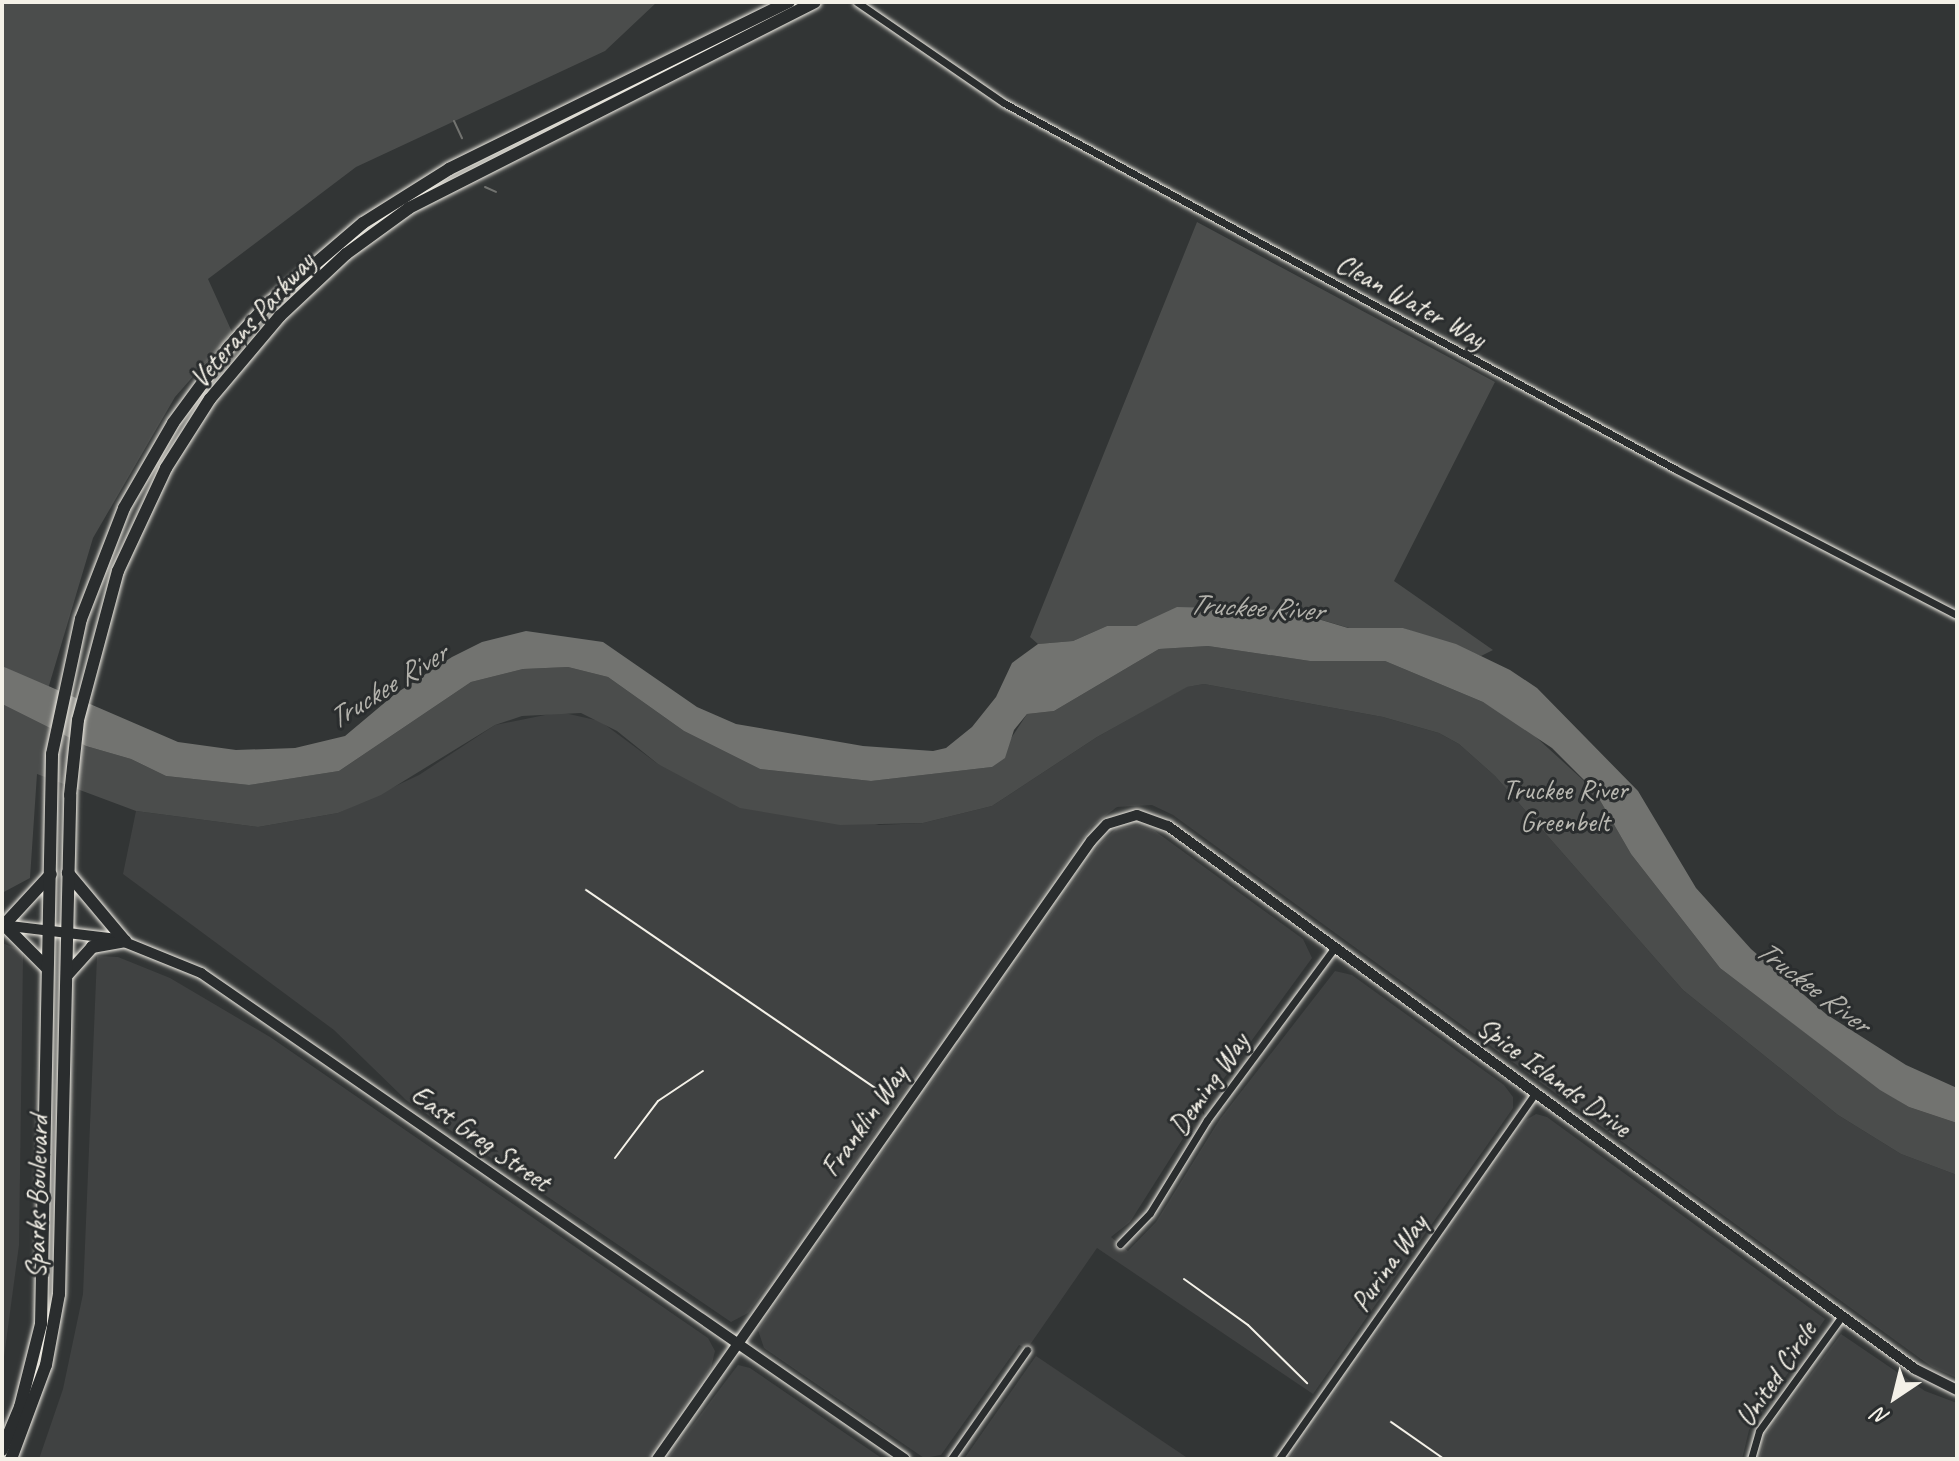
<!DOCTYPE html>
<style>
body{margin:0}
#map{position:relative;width:1959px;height:1461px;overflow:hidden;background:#323535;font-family:Caveat,sans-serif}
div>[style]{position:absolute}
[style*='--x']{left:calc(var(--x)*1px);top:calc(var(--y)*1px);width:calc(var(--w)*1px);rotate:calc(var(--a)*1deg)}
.built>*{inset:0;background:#404242}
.green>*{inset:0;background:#4b4d4c}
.water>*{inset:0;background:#727370}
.stream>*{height:2px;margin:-1px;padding:0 1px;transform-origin:1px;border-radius:1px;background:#727370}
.roads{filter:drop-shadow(0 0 2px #f4f1e8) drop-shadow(0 0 2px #f4f1e8)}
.street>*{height:7px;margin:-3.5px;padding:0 3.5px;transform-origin:3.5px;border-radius:3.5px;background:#2a2d2e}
.secondary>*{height:10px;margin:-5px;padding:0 5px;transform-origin:5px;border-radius:5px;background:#2a2d2e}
.primary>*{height:12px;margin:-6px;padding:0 6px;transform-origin:6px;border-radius:6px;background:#2a2d2e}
.rail>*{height:2px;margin:-1px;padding:0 1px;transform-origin:1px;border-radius:1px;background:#f4f1e8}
span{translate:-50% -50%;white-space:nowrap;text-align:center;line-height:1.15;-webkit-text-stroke:6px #2a2d2e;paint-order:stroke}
.street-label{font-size:28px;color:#f4f1e8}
.park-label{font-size:28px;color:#b9b8b1}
.water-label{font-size:30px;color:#b3b2ac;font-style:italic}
.frame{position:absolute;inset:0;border:4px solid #f4f1e8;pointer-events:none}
.north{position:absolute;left:1855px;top:1357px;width:80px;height:80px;-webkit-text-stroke:6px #2a2d2e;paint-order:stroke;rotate:215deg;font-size:22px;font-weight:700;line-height:32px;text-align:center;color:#f4f1e8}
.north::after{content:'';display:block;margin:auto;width:28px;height:36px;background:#f4f1e8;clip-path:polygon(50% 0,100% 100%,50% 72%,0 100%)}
</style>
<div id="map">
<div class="built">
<div style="clip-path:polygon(1204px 684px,1383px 717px,1439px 733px,1459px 744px,1495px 776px,1683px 990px,1838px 1115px,1901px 1154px,1957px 1175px,1957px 1378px,1932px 1367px,1173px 815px,1152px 805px,1117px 807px,1092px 826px,748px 1313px,731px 1322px,406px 1100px,334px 1030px,123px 874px,136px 811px,258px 827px,338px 813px,419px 775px,495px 725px,560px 712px,600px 721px,658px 764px,879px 825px,923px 823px,992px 806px,1097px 737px,1186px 687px)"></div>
<div style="clip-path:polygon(1137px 825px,1155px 831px,1303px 939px,1312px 958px,1203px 1107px,1130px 1222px,1111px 1237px,1128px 1251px,1156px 1222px,1220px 1119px,1335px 971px,1352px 975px,1504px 1085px,1513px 1097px,1513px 1108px,1313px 1394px,1097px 1248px,1027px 1349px,1019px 1345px,941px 1455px,924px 1458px,764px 1348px,758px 1330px,1100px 844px,1116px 829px)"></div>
<div style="clip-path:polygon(2px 943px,23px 951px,23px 958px,19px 1245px,2px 1372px)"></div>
<div style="clip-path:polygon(97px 956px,118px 957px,170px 978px,270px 1037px,708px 1338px,715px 1351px,711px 1368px,648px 1459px,39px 1459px,63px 1389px,83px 1294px)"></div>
<div style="clip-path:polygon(1536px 1114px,1547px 1117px,1825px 1319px,1749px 1430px,1742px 1459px,1289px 1459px,1526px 1120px)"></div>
<div style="clip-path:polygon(1841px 1334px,1925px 1391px,1957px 1403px,1957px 1459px,1759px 1459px,1767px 1433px)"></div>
<div style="clip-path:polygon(1036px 1356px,1189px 1459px,964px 1459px)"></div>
<div style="clip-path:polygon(738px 1365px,750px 1368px,883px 1459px,667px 1459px)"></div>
</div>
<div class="green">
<div style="clip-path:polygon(2px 2px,657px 2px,605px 51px,356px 167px,208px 279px,232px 332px,175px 397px,93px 538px,48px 689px,2px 666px)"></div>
<div style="clip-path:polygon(1197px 222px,1495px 382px,1394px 581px,1493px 650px,1481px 656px,1403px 628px,1349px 628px,1288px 610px,1190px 608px,1136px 626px,1107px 626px,1073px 641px,1038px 644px,1030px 637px)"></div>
<div style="clip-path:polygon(1208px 646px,1310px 661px,1385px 661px,1483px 702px,1525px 727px,1594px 790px,1631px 854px,1720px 968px,1880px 1089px,1909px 1107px,1957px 1123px,1957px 1175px,1901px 1154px,1838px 1115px,1683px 990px,1495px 776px,1459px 744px,1439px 733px,1383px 717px,1204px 684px,1187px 687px,1097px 737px,992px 806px,923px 823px,840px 825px,740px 808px,658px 764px,617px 731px,581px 713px,522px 716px,495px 725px,381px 795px,338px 813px,258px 827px,136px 811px,37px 774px,30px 878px,2px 893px,2px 704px,86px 746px,131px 759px,166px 776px,249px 785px,339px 771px,471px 682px,523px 669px,568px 667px,608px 677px,684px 731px,760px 769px,871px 781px,992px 767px,1027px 714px,1054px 711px,1159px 649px)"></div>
</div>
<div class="water">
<div style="clip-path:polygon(1177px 607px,1288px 610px,1348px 628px,1403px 628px,1456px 644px,1510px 670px,1537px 688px,1638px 791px,1696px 888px,1751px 949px,1826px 1014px,1906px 1065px,1957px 1088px,1957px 1123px,1909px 1107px,1880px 1090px,1720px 968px,1631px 854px,1594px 790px,1552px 748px,1483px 702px,1385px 661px,1310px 661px,1208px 646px,1159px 649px,1054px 711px,1027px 714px,1014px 730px,1005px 758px,992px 767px,871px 781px,760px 769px,684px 731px,608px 677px,568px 667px,523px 669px,471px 682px,339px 771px,249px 785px,166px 776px,131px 759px,86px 746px,2px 704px,2px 666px,178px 742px,236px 750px,295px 748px,345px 736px,395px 694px,452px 657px,482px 642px,526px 631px,603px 642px,697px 707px,736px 724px,863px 746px,933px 751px,946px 748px,972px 727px,996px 697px,1012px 663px,1038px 644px,1073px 641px,1107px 626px,1136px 626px)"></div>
</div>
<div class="stream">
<div style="--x:454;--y:121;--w:19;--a:65"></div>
<div style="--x:485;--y:187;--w:12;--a:24"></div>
</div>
<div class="roads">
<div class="street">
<div style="--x:857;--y:2;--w:178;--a:34.5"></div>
<div style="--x:1004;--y:103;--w:767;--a:28.6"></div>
<div style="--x:1677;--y:470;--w:315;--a:27.4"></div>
<div style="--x:1120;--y:1244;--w:43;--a:-45.9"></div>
<div style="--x:1150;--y:1213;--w:109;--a:-58.5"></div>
<div style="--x:1207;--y:1120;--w:215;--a:-53.5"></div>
<div style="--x:951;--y:1459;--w:133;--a:-55.1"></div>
<div style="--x:1279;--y:1459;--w:447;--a:-55"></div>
<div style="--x:1751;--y:1459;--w:29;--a:-74"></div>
<div style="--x:1759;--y:1431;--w:142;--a:-54.2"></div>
</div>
<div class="secondary">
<div style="--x:2;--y:925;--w:116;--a:6.9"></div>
<div style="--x:117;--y:939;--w:91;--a:22"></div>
<div style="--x:201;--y:973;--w:855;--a:34.62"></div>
<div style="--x:657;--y:1459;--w:755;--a:-54.92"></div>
<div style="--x:1091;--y:841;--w:23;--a:-47"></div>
<div style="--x:1107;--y:824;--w:31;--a:-17"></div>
<div style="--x:1137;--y:815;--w:33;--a:20"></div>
<div style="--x:1168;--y:826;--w:924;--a:36.01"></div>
<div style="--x:1915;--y:1369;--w:47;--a:26.6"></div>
</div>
<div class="primary">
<div style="--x:47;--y:968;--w:61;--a:-135"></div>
<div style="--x:4;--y:925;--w:69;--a:-47.3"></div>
<div style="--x:68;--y:974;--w:36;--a:-48"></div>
<div style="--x:92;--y:947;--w:34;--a:-10"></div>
<div style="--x:125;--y:941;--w:89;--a:-130"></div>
<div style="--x:2;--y:1450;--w:47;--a:-67.3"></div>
<div style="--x:20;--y:1407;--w:86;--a:-75.8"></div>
<div style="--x:41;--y:1324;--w:570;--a:-88.89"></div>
<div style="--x:52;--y:754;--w:138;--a:-77.9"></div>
<div style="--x:81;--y:619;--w:119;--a:-68.8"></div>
<div style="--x:124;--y:508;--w:98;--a:-60"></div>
<div style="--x:173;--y:423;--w:94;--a:-53.6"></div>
<div style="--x:229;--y:347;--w:57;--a:-47.9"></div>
<div style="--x:267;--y:305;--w:126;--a:-40.5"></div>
<div style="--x:363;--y:223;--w:102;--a:-32.1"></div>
<div style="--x:449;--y:169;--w:379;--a:-26.2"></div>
<div style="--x:11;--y:1459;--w:100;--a:-69.6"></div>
<div style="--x:46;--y:1365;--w:72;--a:-79.6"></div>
<div style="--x:59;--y:1294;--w:499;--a:-88.7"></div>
<div style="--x:70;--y:795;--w:75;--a:-83.9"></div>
<div style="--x:78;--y:720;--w:154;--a:-75"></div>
<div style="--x:118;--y:571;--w:114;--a:-65"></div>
<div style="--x:166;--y:468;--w:82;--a:-57.5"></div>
<div style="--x:210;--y:399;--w:109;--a:-49.9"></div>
<div style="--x:280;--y:316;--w:91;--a:-43.2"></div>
<div style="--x:346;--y:254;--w:78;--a:-36.1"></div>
<div style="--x:409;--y:208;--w:455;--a:-26.9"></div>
</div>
</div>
<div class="rail">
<div style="--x:586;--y:890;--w:366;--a:34.4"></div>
<div style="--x:615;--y:1158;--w:71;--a:-53"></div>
<div style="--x:658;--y:1101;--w:54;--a:-33.7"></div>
<div style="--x:1184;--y:1279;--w:79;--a:35.7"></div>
<div style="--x:1248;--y:1325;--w:83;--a:44.5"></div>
<div style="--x:1391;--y:1422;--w:65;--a:34.9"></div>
</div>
<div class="street-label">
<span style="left:1411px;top:301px;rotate:29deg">Clean Water Way</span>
<span style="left:252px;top:320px;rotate:-48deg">Veterans Parkway</span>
<span style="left:1554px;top:1077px;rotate:36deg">Spice Islands Drive</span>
<span style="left:1209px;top:1084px;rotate:-55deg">Deming Way</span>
<span style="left:864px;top:1121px;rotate:-55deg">Franklin Way</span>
<span style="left:481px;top:1138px;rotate:35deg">East Greg Street</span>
<span style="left:37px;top:1197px;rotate:-89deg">Sparks Boulevard</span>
<span style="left:1389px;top:1263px;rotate:-55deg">Purina Way</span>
<span style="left:1776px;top:1374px;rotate:-56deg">United Circle</span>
</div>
<div class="park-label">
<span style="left:1565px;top:806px">Truckee River<br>Greenbelt</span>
</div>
<div class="water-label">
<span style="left:1256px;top:607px;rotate:3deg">Truckee River</span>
<span style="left:387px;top:686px;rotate:-32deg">Truckee River</span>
<span style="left:1813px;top:986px;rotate:37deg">Truckee River</span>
</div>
<div class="frame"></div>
<div class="north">N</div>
</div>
